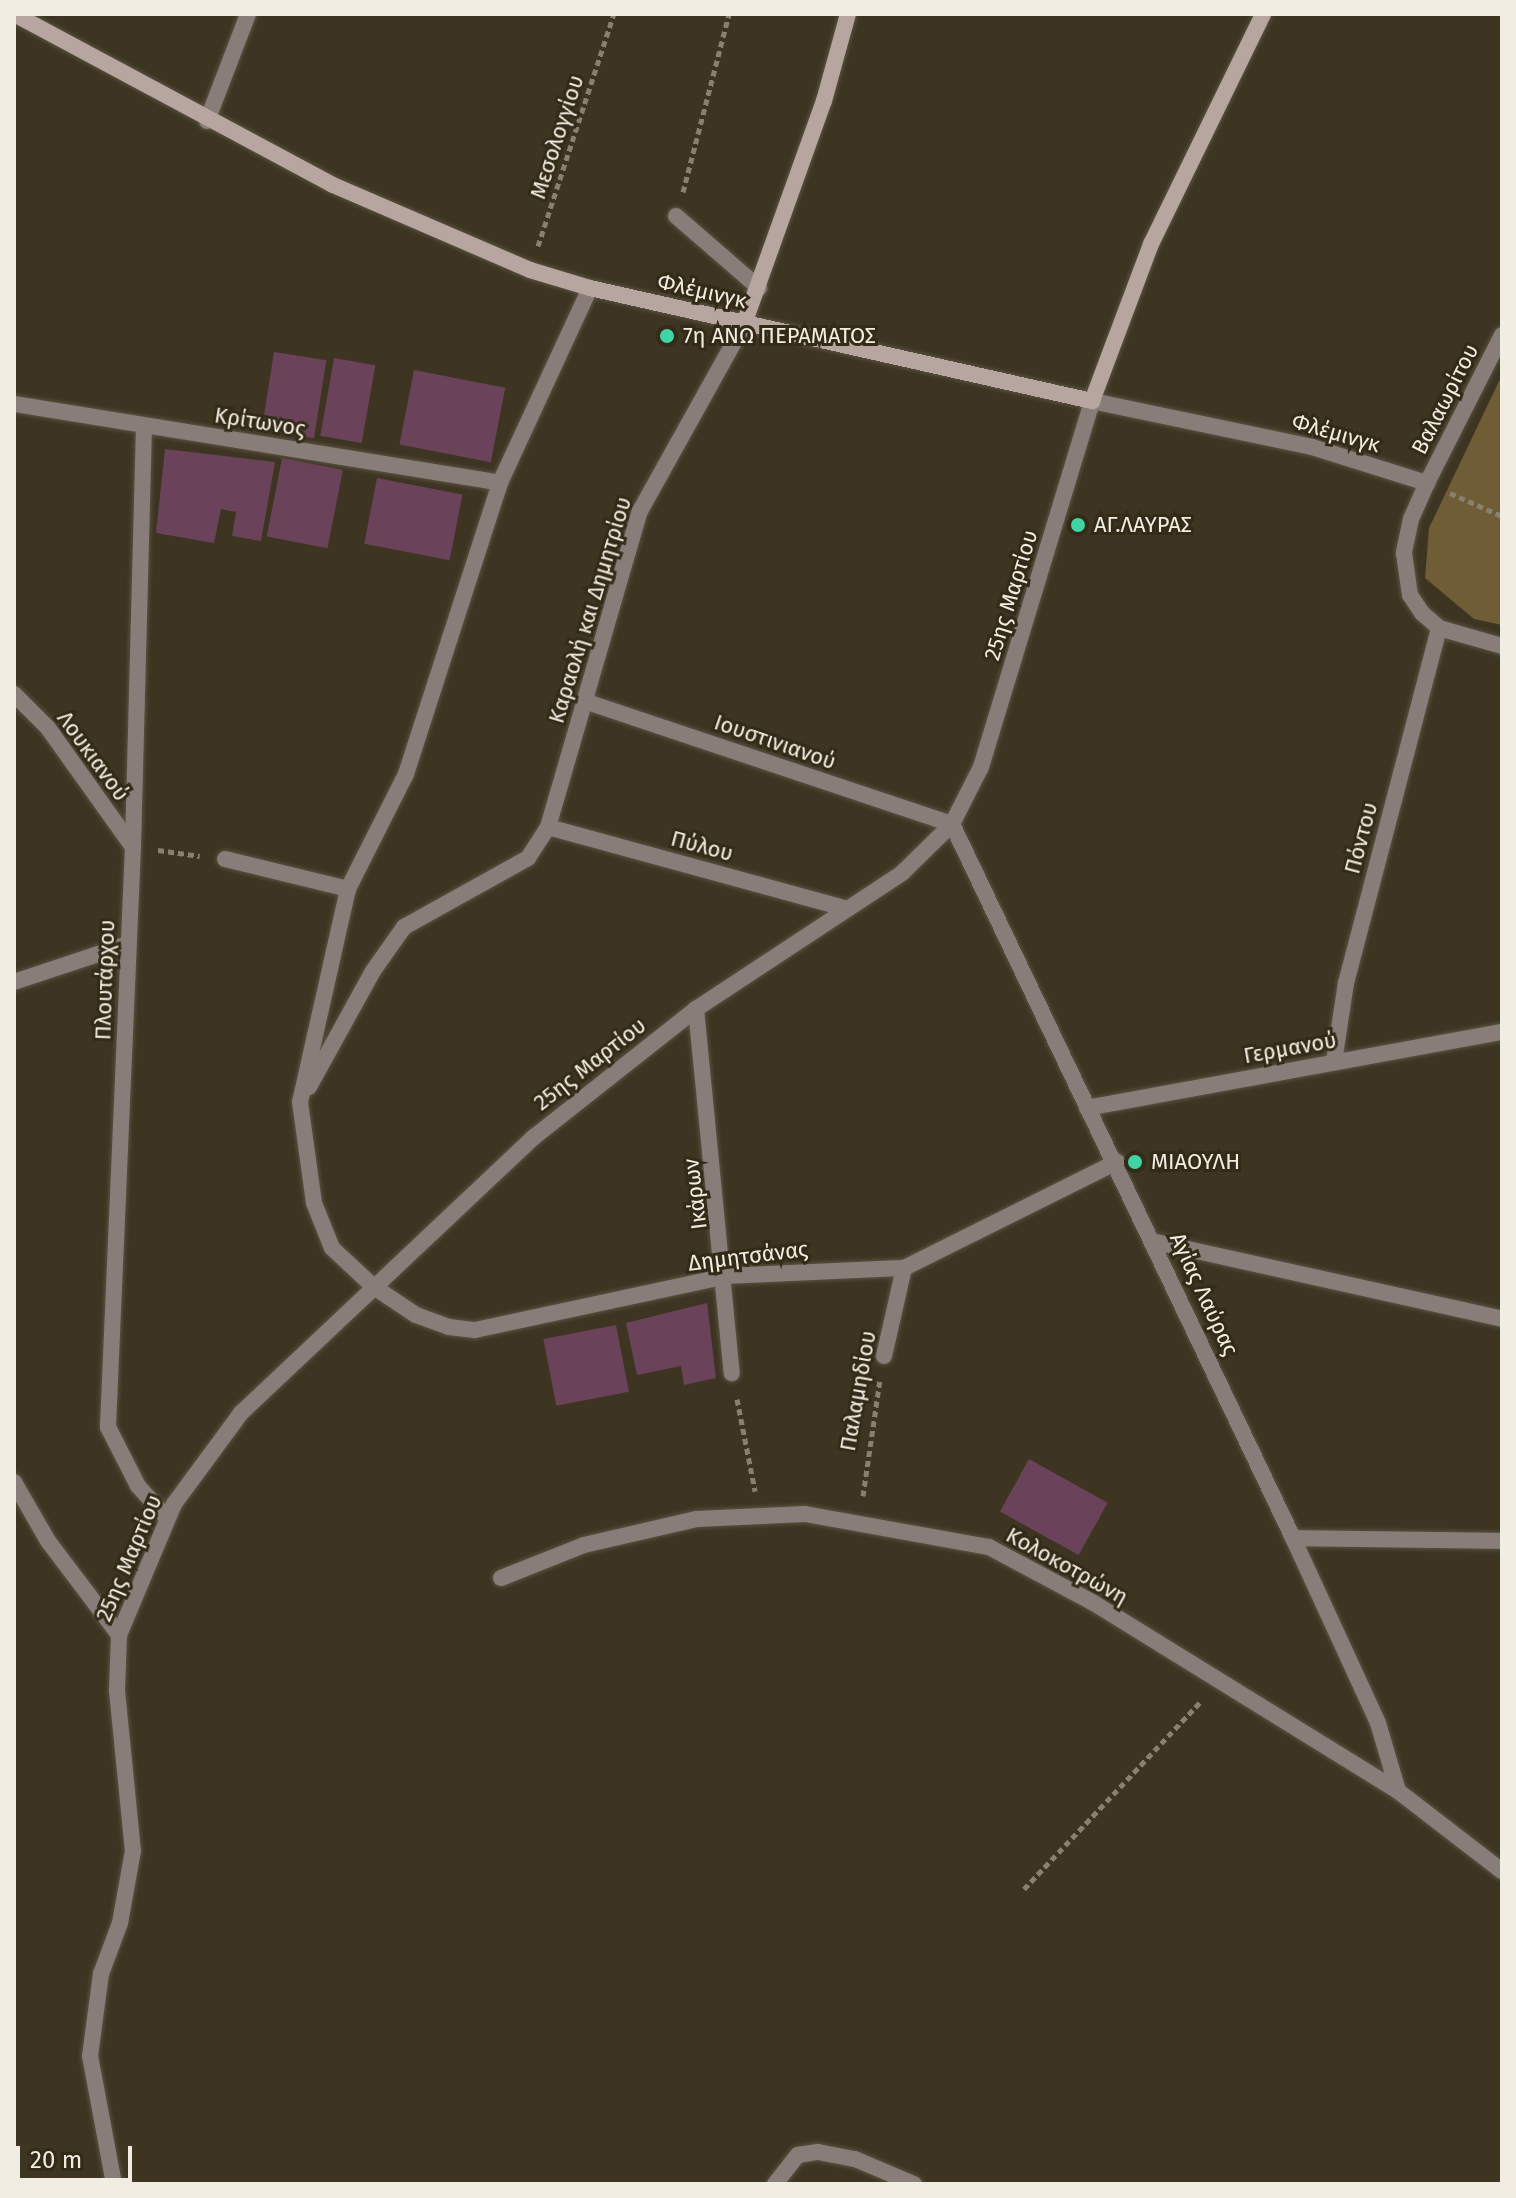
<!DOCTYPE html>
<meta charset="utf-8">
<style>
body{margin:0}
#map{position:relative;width:1516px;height:2198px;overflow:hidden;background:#3d3522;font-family:"Fira Sans",sans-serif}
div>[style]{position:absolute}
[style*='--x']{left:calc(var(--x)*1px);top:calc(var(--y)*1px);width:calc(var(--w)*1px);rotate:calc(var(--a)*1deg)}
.green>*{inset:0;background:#6e5d35}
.building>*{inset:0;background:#6a425a;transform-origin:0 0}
.path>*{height:5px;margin-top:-2.5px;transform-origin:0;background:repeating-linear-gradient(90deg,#888171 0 6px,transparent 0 10px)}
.roads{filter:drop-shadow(0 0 2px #5a5241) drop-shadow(0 0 2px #5a5241)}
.street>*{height:16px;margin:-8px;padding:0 8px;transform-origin:8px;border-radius:8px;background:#887d79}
.secondary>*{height:16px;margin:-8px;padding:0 8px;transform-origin:8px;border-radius:8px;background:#b7a59f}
.dots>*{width:22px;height:22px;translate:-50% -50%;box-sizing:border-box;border:4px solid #332b18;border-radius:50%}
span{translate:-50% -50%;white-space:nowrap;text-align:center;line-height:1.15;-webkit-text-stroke:6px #332b18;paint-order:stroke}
.street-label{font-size:22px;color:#f2ede2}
.poi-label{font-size:22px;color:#f2ede2}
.left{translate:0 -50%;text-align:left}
.frame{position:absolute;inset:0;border:16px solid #f2ede2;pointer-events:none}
.scale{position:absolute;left:16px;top:2146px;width:116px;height:36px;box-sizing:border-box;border:4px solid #f2ede2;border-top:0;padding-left:10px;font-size:24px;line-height:28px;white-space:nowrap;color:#f2ede2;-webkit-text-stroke:6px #332b18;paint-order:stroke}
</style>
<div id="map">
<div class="green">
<div style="clip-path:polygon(1502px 375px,1502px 625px,1474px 619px,1425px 578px,1429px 528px)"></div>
</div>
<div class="building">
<div style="left:274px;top:352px;width:53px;height:79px;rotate:9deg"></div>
<div style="left:334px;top:358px;width:42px;height:79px;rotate:10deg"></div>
<div style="left:414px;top:370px;width:93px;height:76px;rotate:11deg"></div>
<div style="clip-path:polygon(165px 449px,275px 462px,261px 541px,232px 536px,236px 512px,221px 509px,214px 543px,156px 533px)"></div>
<div style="left:282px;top:458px;width:62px;height:80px;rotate:11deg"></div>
<div style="left:377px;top:478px;width:87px;height:67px;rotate:11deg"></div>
<div style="clip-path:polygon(707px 1303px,716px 1378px,684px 1385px,681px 1366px,637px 1375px,626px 1323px)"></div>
<div style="left:616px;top:1325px;width:68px;height:74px;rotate:79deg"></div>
<div style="left:1029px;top:1459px;width:90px;height:60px;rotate:29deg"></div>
</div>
<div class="path">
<div style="--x:683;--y:192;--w:184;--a:-75.5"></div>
<div style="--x:538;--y:246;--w:244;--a:-71.9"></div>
<div style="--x:1450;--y:493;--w:57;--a:23.9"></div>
<div style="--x:158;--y:850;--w:42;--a:8.1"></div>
<div style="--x:737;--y:1399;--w:94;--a:78.9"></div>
<div style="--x:863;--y:1496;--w:118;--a:-81.7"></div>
<div style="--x:1024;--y:1889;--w:258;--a:-46.7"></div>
</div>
<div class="roads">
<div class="street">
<div style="--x:207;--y:121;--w:115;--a:-69"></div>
<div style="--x:676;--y:216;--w:110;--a:40.9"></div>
<div style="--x:590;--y:288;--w:215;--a:114.8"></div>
<div style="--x:500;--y:483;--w:306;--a:107.9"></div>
<div style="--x:406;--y:774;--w:129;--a:116.8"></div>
<div style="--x:348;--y:889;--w:218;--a:102.7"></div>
<div style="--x:300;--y:1102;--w:102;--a:82.1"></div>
<div style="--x:314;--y:1203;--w:48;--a:68.2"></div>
<div style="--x:332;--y:1248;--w:57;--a:42.9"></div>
<div style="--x:374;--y:1287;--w:50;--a:33.7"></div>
<div style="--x:416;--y:1315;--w:35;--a:20"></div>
<div style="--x:449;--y:1327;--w:26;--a:7"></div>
<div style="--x:475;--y:1330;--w:258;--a:-12.1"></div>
<div style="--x:727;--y:1276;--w:177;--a:-2.6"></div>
<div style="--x:904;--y:1268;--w:238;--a:-26.5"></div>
<div style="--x:1502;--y:335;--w:166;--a:116.9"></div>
<div style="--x:1427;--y:483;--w:39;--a:114"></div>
<div style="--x:1411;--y:519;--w:35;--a:102"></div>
<div style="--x:1404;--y:553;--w:42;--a:81.9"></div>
<div style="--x:1410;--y:595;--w:22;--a:56"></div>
<div style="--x:1422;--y:613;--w:23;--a:41"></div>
<div style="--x:1439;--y:628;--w:66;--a:15.9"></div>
<div style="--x:14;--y:404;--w:492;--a:9.2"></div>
<div style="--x:144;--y:426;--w:421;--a:91.5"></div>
<div style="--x:133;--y:847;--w:581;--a:92.47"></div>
<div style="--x:108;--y:1427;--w:66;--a:63"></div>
<div style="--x:138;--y:1486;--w:43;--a:47.8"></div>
<div style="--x:14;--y:694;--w:48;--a:45"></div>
<div style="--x:48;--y:728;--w:146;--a:54.5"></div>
<div style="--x:584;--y:701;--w:388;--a:18.5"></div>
<div style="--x:952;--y:824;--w:791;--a:64.47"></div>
<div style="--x:1293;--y:1538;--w:204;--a:65.3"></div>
<div style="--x:1378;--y:1723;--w:71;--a:73.6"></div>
<div style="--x:548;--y:827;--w:308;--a:15.3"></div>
<div style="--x:225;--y:859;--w:127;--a:13.7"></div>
<div style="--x:14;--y:982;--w:120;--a:-18.4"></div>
<div style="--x:696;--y:1009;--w:366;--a:84.4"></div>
<div style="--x:1334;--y:1062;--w:80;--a:-81.4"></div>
<div style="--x:1346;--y:983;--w:367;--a:-75.3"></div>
<div style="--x:309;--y:1087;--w:132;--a:-61.1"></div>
<div style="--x:373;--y:971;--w:54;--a:-54.8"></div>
<div style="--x:404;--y:927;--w:142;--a:-29.1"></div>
<div style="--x:528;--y:858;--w:37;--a:-57"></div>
<div style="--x:548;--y:827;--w:329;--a:-73.8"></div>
<div style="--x:640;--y:511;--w:214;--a:-60.9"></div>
<div style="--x:1087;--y:1108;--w:422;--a:-10.4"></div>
<div style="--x:1156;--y:1242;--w:354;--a:12.5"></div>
<div style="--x:884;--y:1356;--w:90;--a:-77.2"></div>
<div style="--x:14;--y:1482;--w:68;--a:60"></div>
<div style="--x:48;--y:1541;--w:118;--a:52.9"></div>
<div style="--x:1293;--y:1538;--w:209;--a:0.8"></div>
<div style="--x:501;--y:1578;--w:89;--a:-21.7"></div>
<div style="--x:584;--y:1545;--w:116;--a:-13"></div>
<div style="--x:697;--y:1519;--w:108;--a:-2.7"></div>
<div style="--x:805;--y:1514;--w:187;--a:10.2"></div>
<div style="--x:989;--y:1547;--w:117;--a:28.1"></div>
<div style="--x:1092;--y:1602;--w:360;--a:31.7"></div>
<div style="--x:1398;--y:1791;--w:131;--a:37.6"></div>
<div style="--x:114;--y:2184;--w:130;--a:-100.6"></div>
<div style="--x:90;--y:2056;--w:83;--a:-82.4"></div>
<div style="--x:101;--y:1974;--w:54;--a:-69.6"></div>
<div style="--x:120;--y:1923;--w:73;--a:-79.8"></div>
<div style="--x:133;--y:1851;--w:162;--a:-95.7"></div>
<div style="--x:117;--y:1690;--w:55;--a:-87.9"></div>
<div style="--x:119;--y:1635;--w:142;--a:-67.2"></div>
<div style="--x:174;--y:1504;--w:113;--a:-53.6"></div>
<div style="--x:241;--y:1413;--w:403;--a:-43.3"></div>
<div style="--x:534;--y:1137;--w:206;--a:-38.3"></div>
<div style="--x:696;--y:1009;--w:247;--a:-33.4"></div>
<div style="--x:902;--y:873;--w:70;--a:-44.4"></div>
<div style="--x:952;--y:824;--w:64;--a:-63"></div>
<div style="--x:981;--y:767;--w:382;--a:-73.1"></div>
<div style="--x:1092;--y:401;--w:225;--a:11.8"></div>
<div style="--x:1312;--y:447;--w:121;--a:17.4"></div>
<div style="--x:775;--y:2184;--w:37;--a:-52"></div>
<div style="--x:798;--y:2155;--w:20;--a:-9"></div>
<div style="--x:818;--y:2152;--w:38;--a:11"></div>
<div style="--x:855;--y:2159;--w:64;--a:23"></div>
</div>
<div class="secondary">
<div style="--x:14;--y:14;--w:362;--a:28.2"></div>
<div style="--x:333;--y:185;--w:215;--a:23.3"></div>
<div style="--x:530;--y:270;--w:63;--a:16.7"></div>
<div style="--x:590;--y:288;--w:515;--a:12.69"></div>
<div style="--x:1092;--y:401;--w:168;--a:-69.4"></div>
<div style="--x:1151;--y:244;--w:256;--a:-64"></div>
<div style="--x:744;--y:324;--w:237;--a:-70.3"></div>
<div style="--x:824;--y:101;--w:90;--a:-74.6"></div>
</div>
</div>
<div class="dots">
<div style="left:667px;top:336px;background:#3ed4a3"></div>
<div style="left:1078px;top:525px;background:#3ed4a3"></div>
<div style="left:1135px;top:1162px;background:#3ed4a3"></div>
</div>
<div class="street-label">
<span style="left:557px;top:137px;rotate:-72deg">Μεσολογγίου</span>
<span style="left:702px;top:291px;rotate:13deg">Φλέμινγκ</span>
<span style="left:1445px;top:399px;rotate:-63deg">Βαλαωρίτου</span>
<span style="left:260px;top:422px;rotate:9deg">Κρίτωνος</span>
<span style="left:1336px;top:433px;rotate:16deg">Φλέμινγκ</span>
<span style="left:1011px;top:595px;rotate:-73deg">25ης Μαρτίου</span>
<span style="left:590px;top:610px;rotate:-73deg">Καραολή και Δημητρίου</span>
<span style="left:775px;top:742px;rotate:19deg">Ιουστινιανού</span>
<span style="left:93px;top:756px;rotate:54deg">Λουκιανού</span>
<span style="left:1361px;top:838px;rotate:-75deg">Πόντου</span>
<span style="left:702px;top:846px;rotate:15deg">Πύλου</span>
<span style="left:105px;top:980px;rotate:-88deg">Πλουτάρχου</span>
<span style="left:1290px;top:1048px;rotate:-10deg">Γερμανού</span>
<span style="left:590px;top:1064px;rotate:-38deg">25ης Μαρτίου</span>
<span style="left:695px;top:1194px;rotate:-97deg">Ικάρων</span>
<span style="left:748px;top:1256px;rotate:-7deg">Δημητσάνας</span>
<span style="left:1204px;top:1294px;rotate:65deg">Αγίας Λαύρας</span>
<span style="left:858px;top:1391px;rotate:-80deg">Παλαμηδίου</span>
<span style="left:129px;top:1558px;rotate:-67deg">25ης Μαρτίου</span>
<span style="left:1067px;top:1566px;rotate:29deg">Κολοκοτρώνη</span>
</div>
<div class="poi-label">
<span class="left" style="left:683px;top:336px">7η ΑΝΩ ΠΕΡΑΜΑΤΟΣ</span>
<span class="left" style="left:1094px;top:525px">ΑΓ.ΛΑΥΡΑΣ</span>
<span class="left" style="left:1151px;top:1162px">ΜΙΑΟΥΛΗ</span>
</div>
<div class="frame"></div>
<div class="scale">20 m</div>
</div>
